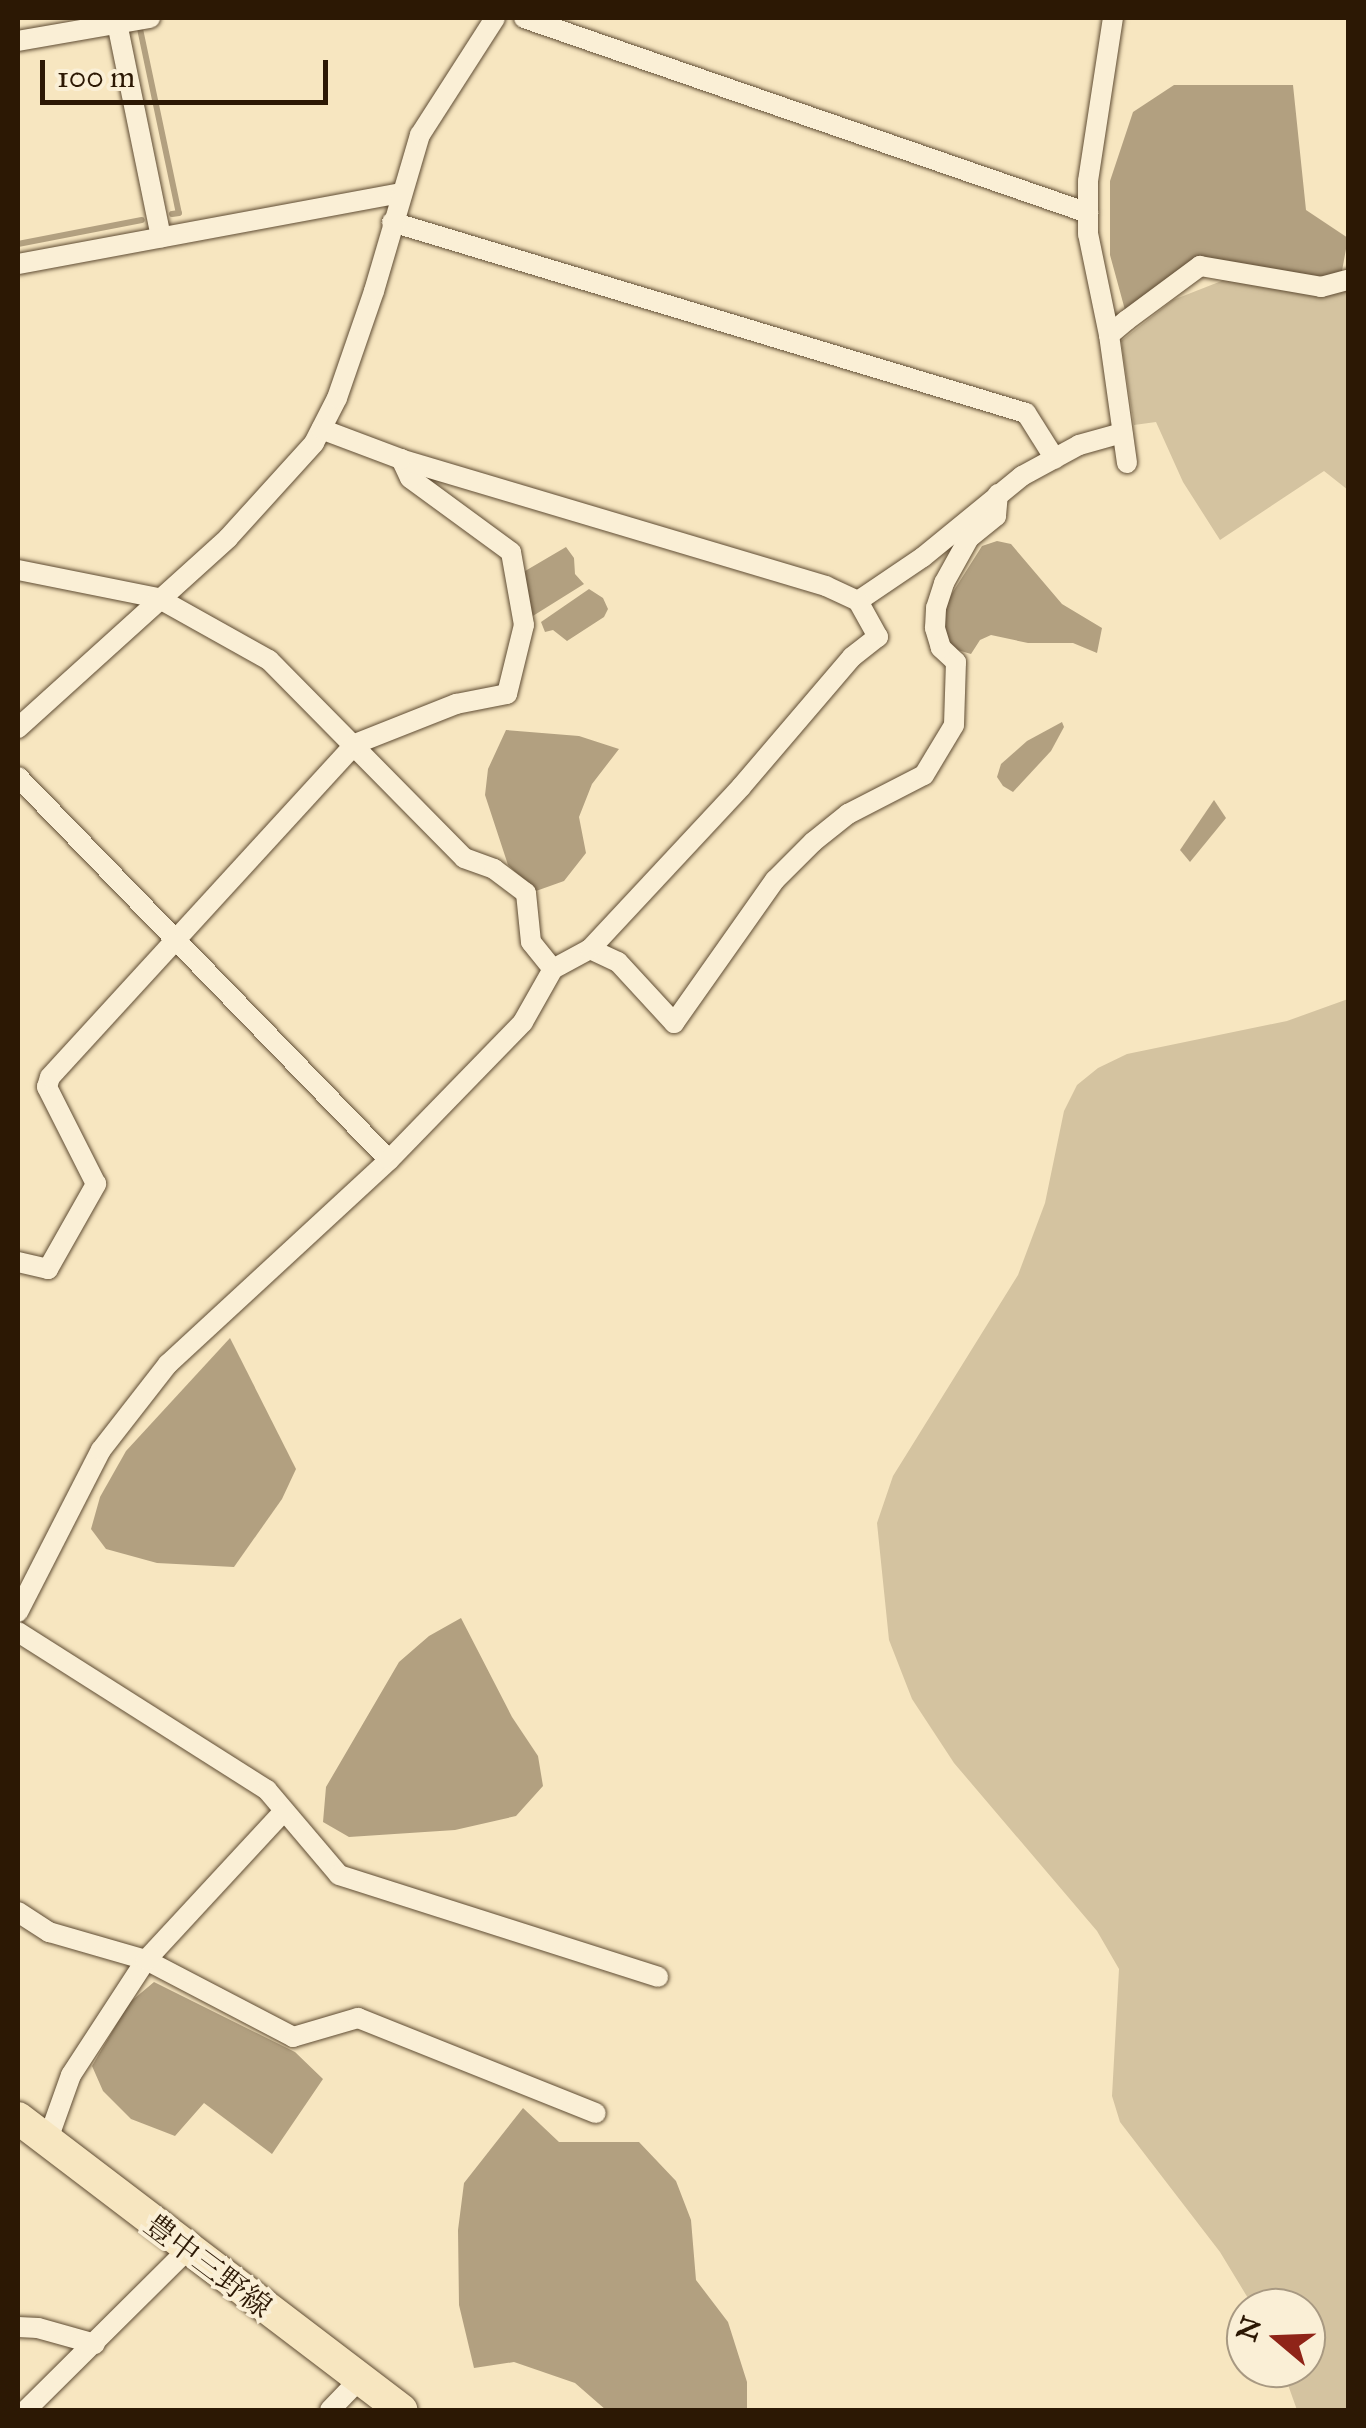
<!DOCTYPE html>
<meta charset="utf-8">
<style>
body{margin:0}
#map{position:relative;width:1366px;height:2428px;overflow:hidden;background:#f7e6c0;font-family:"IM FELL Great Primer","Noto Serif JP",serif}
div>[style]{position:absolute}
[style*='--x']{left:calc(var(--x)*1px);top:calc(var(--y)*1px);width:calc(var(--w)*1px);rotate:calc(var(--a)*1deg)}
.green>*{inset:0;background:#d4c3a0}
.water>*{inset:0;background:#b2a080}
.stream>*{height:6px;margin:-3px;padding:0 3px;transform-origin:3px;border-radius:3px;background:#b2a080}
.roads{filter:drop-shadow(0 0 2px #5f4c33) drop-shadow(0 0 2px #5f4c33)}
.minor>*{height:20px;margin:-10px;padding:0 10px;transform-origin:10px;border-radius:10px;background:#faefd6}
.primary>*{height:32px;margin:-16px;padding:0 16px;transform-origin:16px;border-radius:16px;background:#f7e6c0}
span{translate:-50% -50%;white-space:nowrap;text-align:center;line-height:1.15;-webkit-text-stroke:8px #faefd6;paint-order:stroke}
.street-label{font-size:30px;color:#2c1804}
.frame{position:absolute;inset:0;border:20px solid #2c1804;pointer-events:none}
.north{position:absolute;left:1226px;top:2288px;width:100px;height:100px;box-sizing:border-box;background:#faefd6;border:2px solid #a89982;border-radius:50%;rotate:289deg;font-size:28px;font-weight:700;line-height:40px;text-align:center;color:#2c1804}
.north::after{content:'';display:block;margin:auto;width:35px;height:45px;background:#8f2418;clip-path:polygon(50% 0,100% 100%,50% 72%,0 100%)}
.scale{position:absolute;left:40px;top:60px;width:288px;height:45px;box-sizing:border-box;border:5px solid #2c1804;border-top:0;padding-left:12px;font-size:30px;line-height:35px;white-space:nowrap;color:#2c1804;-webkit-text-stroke:8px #faefd6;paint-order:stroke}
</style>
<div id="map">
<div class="green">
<div style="clip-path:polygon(1224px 280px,1348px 284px,1348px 490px,1324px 471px,1220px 540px,1183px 482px,1156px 422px,1134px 425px,1121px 341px,1173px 300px)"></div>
<div style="clip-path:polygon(1348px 999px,1348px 2410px,1297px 2410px,1282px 2368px,1306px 2368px,1306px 2308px,1254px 2308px,1220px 2252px,1120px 2122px,1112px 2096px,1119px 1969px,1097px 1931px,954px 1763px,912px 1699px,889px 1640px,877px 1523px,893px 1476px,1018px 1275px,1045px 1203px,1064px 1111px,1077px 1085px,1098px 1068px,1127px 1054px,1287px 1021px)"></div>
</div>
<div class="water">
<div style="clip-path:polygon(1174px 85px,1293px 85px,1306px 210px,1348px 238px,1342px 271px,1313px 283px,1216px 263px,1125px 310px,1110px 255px,1110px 181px,1133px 112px)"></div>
<div style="clip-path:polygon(997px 541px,1011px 544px,1062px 604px,1102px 628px,1097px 653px,1073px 643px,1028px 643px,991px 635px,980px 640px,971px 654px,954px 649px,944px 639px,940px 623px,951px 595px,982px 546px)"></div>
<div style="clip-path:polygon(566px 547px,574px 558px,575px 574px,584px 584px,528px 619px,520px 574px)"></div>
<div style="clip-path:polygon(589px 589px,603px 598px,608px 609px,604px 617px,567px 641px,553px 630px,545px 632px,541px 622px)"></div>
<div style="clip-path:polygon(1062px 722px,1064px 727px,1051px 751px,1013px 792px,1003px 786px,997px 777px,1001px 764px,1027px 741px)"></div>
<div style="clip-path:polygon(506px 730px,579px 736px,619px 749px,592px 784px,579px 817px,586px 853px,564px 881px,536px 891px,508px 865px,485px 795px,488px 769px)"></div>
<div style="clip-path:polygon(1214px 800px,1226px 818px,1190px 862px,1180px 850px)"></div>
<div style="clip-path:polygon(230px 1338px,296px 1469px,282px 1499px,234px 1567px,157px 1563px,106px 1549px,91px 1529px,100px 1497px,126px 1451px)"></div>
<div style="clip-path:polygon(461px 1618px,512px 1717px,538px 1756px,543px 1786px,516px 1816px,455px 1830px,349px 1837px,323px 1822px,326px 1787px,399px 1662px,429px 1636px)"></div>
<div style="clip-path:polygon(154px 1982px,295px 2052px,323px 2079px,272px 2154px,204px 2103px,175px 2136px,131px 2119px,103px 2091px,92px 2066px,129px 2003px)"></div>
<div style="clip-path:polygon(523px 2108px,559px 2142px,639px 2142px,676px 2181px,691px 2220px,696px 2280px,728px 2322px,747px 2382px,747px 2410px,606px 2410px,575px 2383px,514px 2362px,474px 2368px,459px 2305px,458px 2230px,464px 2183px)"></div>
</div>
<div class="stream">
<div style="--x:139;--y:24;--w:193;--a:78.1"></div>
<div style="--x:179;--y:213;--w:7;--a:172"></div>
<div style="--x:18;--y:244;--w:126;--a:-11"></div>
</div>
<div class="roads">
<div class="minor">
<div style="--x:116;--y:18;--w:224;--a:78.4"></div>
<div style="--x:524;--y:18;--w:597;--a:19.07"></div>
<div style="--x:18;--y:41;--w:134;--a:-9.9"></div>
<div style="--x:392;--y:222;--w:662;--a:16.77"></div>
<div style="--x:1026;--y:413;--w:54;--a:57.8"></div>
<div style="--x:18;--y:264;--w:389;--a:-10.5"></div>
<div style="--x:1109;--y:335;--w:103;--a:-101.7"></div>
<div style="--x:1088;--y:234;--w:53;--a:-90"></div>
<div style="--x:1088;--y:181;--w:165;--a:-81.3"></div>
<div style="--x:1127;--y:463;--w:129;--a:-98"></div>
<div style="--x:1109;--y:335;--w:23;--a:-40"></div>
<div style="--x:1127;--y:320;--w:91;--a:-36.5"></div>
<div style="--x:1200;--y:266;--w:123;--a:9.8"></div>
<div style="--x:1321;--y:287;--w:28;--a:-15"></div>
<div style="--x:18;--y:570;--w:143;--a:11.3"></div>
<div style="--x:158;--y:598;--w:127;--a:29.2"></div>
<div style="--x:269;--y:660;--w:278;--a:45.4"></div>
<div style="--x:464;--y:858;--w:32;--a:20"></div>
<div style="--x:494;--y:869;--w:40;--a:37"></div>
<div style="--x:526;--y:893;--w:49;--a:84.2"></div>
<div style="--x:531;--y:942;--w:35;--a:51"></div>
<div style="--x:858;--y:601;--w:78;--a:-34.1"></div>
<div style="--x:923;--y:557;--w:128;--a:-39.3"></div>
<div style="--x:1022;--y:476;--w:65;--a:-28.5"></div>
<div style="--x:1079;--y:445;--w:45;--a:-15.6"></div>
<div style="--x:18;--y:728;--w:283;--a:-42.1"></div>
<div style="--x:228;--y:538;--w:128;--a:-47.8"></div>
<div style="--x:314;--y:443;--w:51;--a:-62.9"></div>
<div style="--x:337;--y:398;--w:113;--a:-70.9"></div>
<div style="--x:374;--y:291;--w:163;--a:-73.6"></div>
<div style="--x:420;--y:135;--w:139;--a:-57.3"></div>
<div style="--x:18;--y:777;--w:533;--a:45.91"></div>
<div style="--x:590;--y:949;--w:31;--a:25"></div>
<div style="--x:618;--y:962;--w:83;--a:47.4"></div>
<div style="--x:674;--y:1023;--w:175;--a:-54.8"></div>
<div style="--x:775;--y:880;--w:54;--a:-45"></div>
<div style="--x:813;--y:842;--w:45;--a:-38.7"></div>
<div style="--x:848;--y:814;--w:85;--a:-27.2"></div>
<div style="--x:924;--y:775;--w:58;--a:-59"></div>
<div style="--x:954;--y:725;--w:63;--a:-88.2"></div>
<div style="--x:956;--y:662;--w:21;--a:-137"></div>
<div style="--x:941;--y:648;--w:21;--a:-107"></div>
<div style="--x:935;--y:628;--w:20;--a:-87"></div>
<div style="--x:936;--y:608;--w:26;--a:-72"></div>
<div style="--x:944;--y:583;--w:51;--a:-60.9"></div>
<div style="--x:969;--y:538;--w:35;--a:-39"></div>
<div style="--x:996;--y:516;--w:22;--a:-85"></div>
<div style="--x:18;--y:1262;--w:31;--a:13"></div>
<div style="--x:48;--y:1269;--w:98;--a:-60.5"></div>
<div style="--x:96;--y:1184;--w:109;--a:-116.8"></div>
<div style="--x:47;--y:1087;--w:10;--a:-73"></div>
<div style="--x:50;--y:1077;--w:452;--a:-47.5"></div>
<div style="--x:355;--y:744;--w:109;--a:-21.6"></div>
<div style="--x:456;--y:704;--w:52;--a:-11.1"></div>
<div style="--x:507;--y:694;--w:71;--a:-76.2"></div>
<div style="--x:524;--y:625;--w:74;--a:-100.1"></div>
<div style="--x:511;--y:552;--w:125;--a:-143.8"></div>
<div style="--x:410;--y:478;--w:21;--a:-115"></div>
<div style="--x:18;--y:1612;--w:182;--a:-62.9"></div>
<div style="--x:101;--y:1450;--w:109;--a:-52.1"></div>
<div style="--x:168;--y:1364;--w:301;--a:-42.7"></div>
<div style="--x:389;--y:1160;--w:192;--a:-45.8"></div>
<div style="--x:523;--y:1022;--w:61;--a:-60.5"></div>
<div style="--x:553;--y:969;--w:42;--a:-28.4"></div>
<div style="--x:590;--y:949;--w:221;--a:-47"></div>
<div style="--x:741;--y:787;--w:171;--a:-49.5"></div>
<div style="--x:852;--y:657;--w:33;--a:-38"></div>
<div style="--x:878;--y:637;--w:41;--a:-119.1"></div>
<div style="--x:858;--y:601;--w:35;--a:-155"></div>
<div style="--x:826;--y:586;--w:444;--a:-163.4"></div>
<div style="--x:401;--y:459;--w:85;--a:-159.4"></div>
<div style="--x:18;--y:1632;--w:295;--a:32.4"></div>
<div style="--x:267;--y:1790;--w:111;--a:49.7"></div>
<div style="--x:339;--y:1875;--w:335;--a:17.7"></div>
<div style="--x:18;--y:1912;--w:37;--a:33"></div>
<div style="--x:49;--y:1932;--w:101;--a:16.1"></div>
<div style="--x:146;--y:1960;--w:166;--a:27.6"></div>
<div style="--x:293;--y:2037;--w:68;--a:-16.3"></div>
<div style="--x:358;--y:2018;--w:256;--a:21.8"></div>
<div style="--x:47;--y:2142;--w:71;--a:-70.3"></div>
<div style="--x:71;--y:2075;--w:137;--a:-56.9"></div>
<div style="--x:146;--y:1960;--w:203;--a:-47.2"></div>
<div style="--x:18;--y:2327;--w:20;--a:3"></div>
<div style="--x:38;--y:2328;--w:59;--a:15.7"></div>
<div style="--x:26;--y:2410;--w:227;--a:-44.8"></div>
<div style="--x:330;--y:2410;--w:42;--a:-46"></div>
</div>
<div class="primary">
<div style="--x:18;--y:2118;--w:482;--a:37.3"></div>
</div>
</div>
<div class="street-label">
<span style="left:208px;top:2266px;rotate:37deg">豊中三野線</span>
</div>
<div class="frame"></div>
<div class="north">N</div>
<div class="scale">100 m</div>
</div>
